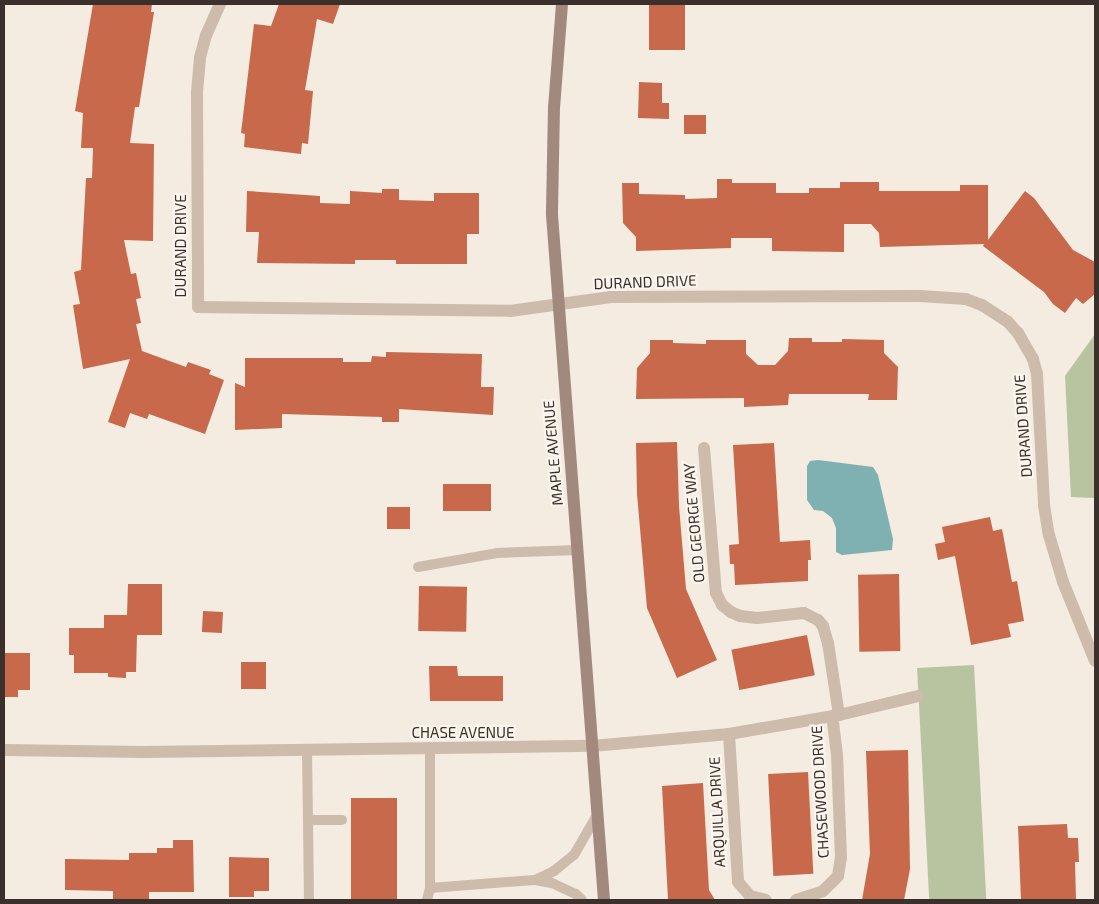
<!DOCTYPE html>
<style>
body{margin:0}
#map{position:relative;width:1099px;height:904px;overflow:hidden;background:#f4ebe1;font-family:"Exo 2",sans-serif}
div>[style]{position:absolute}
[style*='--x']{left:calc(var(--x)*1px);top:calc(var(--y)*1px);width:calc(var(--w)*1px);rotate:calc(var(--a)*1deg)}
.green>*{inset:0;background:#b8c4a0;transform-origin:0 0}
.water>*{inset:0;background:#7fb0b2}
.building>*{inset:0;background:#c8694b;transform-origin:0 0}
.lane>*{height:10px;margin:-5px;padding:0 5px;transform-origin:5px;border-radius:5px;background:#cdbbac}
.street>*{height:12px;margin:-6px;padding:0 6px;transform-origin:6px;border-radius:6px;background:#cdbbac}
.secondary>*{height:12px;margin:-6px;padding:0 6px;transform-origin:6px;border-radius:6px;background:#a18a7d}
span{translate:-50% -50%;white-space:nowrap;text-align:center;line-height:1.15;-webkit-text-stroke:4.5px #fbf5ee;paint-order:stroke}
.street-label{font-size:15px;color:#3b302b}
.frame{position:absolute;inset:0;border:5px solid #3b302b;pointer-events:none}
</style>
<div id="map">
<div class="green">
<div style="clip-path:polygon(1095px 334px,1095px 498px,1071px 497px,1065px 376px)"></div>
<div style="left:974px;top:665px;width:235px;height:57px;rotate:87deg"></div>
</div>
<div class="water">
<div style="clip-path:polygon(818px 460px,873px 467px,878px 475px,893px 539px,892px 550px,842px 555px,836px 552px,836px 528px,832px 518px,823px 511px,814px 510px,807px 500px,807px 466px,810px 461px)"></div>
</div>
<div class="building">
<div style="clip-path:polygon(93px 4px,152px 4px,151px 12px,154px 12px,139px 107px,135px 107px,130px 143px,154px 144px,153px 241px,124px 240px,131px 274px,136px 273px,141px 298px,136px 299px,141px 323px,136px 324px,142px 351px,186px 367px,188px 362px,211px 370px,209px 374px,224px 380px,205px 434px,149px 414px,147px 419px,130px 413px,125px 428px,108px 422px,130px 359px,83px 369px,73px 305px,80px 304px,74px 272px,81px 270px,86px 178px,92px 178px,93px 148px,81px 148px,83px 113px,75px 111px)"></div>
<div style="clip-path:polygon(279px 4px,340px 4px,333px 24px,317px 19px,305px 90px,313px 91px,308px 144px,302px 143px,301px 154px,244px 147px,245px 134px,241px 133px,254px 24px,271px 26px)"></div>
<div style="left:649px;top:4px;width:36px;height:46px"></div>
<div style="clip-path:polygon(639px 82px,662px 83px,662px 103px,669px 103px,669px 119px,638px 118px)"></div>
<div style="left:684px;top:115px;width:22px;height:19px"></div>
<div style="clip-path:polygon(717px 179px,732px 179px,732px 183px,776px 183px,776px 193px,809px 193px,809px 188px,840px 188px,840px 182px,879px 182px,879px 191px,960px 191px,960px 185px,988px 185px,988px 240px,1025px 191px,1034px 198px,1073px 250px,1095px 262px,1095px 294px,1083px 304px,1076px 298px,1065px 313px,1053px 304px,1044px 292px,983px 246px,984px 244px,880px 247px,879px 233px,871px 224px,844px 224px,844px 252px,772px 251px,772px 238px,731px 238px,731px 248px,636px 251px,636px 237px,623px 223px,622px 183px,639px 183px,639px 194px,685px 195px,685px 199px,717px 198px)"></div>
<div style="clip-path:polygon(382px 189px,399px 189px,399px 200px,434px 201px,434px 193px,479px 193px,479px 234px,467px 234px,467px 264px,396px 264px,396px 260px,355px 260px,355px 264px,257px 263px,259px 232px,246px 232px,247px 191px,320px 196px,320px 203px,350px 204px,350px 191px,382px 193px)"></div>
<div style="clip-path:polygon(789px 338px,812px 338px,812px 342px,842px 342px,842px 339px,884px 340px,884px 353px,898px 367px,897px 400px,868px 400px,869px 394px,789px 394px,788px 405px,744px 407px,744px 398px,636px 399px,637px 368px,650px 353px,650px 340px,673px 340px,673px 343px,706px 344px,706px 340px,746px 340px,746px 354px,758px 365px,775px 365px,788px 351px)"></div>
<div style="clip-path:polygon(386px 352px,482px 354px,481px 387px,494px 387px,493px 415px,399px 409px,399px 422px,382px 422px,382px 417px,282px 414px,282px 428px,235px 430px,235px 383px,245px 387px,245px 358px,343px 358px,343px 362px,371px 362px,372px 356px,386px 357px)"></div>
<div style="clip-path:polygon(677px 442px,679px 506px,686px 589px,717px 660px,677px 678px,647px 608px,637px 494px,636px 443px)"></div>
<div style="clip-path:polygon(774px 443px,780px 542px,810px 540px,811px 560px,808px 560px,808px 581px,735px 585px,734px 564px,730px 564px,729px 545px,739px 544px,733px 445px)"></div>
<div style="left:443px;top:484px;width:48px;height:27px"></div>
<div style="left:387px;top:507px;width:23px;height:22px"></div>
<div style="clip-path:polygon(990px 517px,993px 531px,1002px 529px,1012px 582px,1017px 581px,1024px 621px,1008px 624px,1011px 637px,971px 645px,955px 556px,938px 560px,935px 544px,945px 542px,942px 527px)"></div>
<div style="left:899px;top:574px;width:77px;height:41px;rotate:89deg"></div>
<div style="clip-path:polygon(128px 584px,162px 584px,162px 635px,137px 635px,136px 672px,126px 672px,126px 678px,108px 677px,108px 673px,74px 673px,74px 655px,69px 655px,69px 628px,104px 628px,104px 615px,127px 615px)"></div>
<div style="left:419px;top:586px;width:48px;height:45px;rotate:1deg"></div>
<div style="left:203px;top:611px;width:20px;height:21px;rotate:3deg"></div>
<div style="left:807px;top:635px;width:41px;height:77px;rotate:79deg"></div>
<div style="clip-path:polygon(4px 653px,30px 653px,30px 690px,18px 690px,18px 697px,4px 697px)"></div>
<div style="left:241px;top:662px;width:25px;height:27px"></div>
<div style="clip-path:polygon(429px 666px,457px 666px,458px 676px,503px 676px,503px 701px,430px 701px)"></div>
<div style="clip-path:polygon(908px 750px,910px 869px,904px 900px,862px 900px,870px 854px,866px 751px)"></div>
<div style="left:808px;top:772px;width:102px;height:40px;rotate:87deg"></div>
<div style="clip-path:polygon(703px 783px,709px 890px,715px 900px,668px 900px,662px 786px)"></div>
<div style="left:351px;top:798px;width:46px;height:102px"></div>
<div style="clip-path:polygon(1067px 824px,1068px 838px,1078px 838px,1079px 862px,1075px 862px,1076px 900px,1021px 900px,1018px 826px)"></div>
<div style="clip-path:polygon(173px 840px,193px 840px,194px 892px,149px 892px,149px 900px,113px 900px,113px 891px,65px 890px,65px 859px,129px 860px,129px 853px,157px 853px,157px 848px,173px 848px)"></div>
<div style="clip-path:polygon(229px 857px,269px 858px,269px 891px,254px 891px,254px 897px,229px 897px)"></div>
</div>
<div class="lane">
<div style="--x:418;--y:567;--w:80;--a:-10"></div>
<div style="--x:497;--y:553;--w:81;--a:-2.1"></div>
<div style="--x:307;--y:750;--w:70;--a:89.2"></div>
<div style="--x:308;--y:820;--w:34;--a:0"></div>
<div style="--x:308;--y:820;--w:80;--a:89.3"></div>
<div style="--x:535;--y:880;--w:21;--a:-25"></div>
<div style="--x:554;--y:871;--w:26;--a:-39"></div>
<div style="--x:574;--y:855;--w:46;--a:-60.1"></div>
<div style="--x:430;--y:888;--w:105;--a:-4.4"></div>
<div style="--x:535;--y:880;--w:17;--a:10"></div>
<div style="--x:552;--y:883;--w:26;--a:25"></div>
<div style="--x:576;--y:894;--w:8;--a:45"></div>
<div style="--x:427;--y:900;--w:12;--a:-76"></div>
<div style="--x:430;--y:888;--w:138;--a:-90"></div>
</div>
<div class="street">
<div style="--x:220;--y:4;--w:34;--a:114"></div>
<div style="--x:206;--y:35;--w:24;--a:105"></div>
<div style="--x:200;--y:58;--w:34;--a:95"></div>
<div style="--x:197;--y:92;--w:215;--a:89.7"></div>
<div style="--x:198;--y:307;--w:312;--a:0.7"></div>
<div style="--x:510;--y:311;--w:102;--a:-7.9"></div>
<div style="--x:611;--y:297;--w:309;--a:-0.2"></div>
<div style="--x:920;--y:296;--w:46;--a:3.7"></div>
<div style="--x:966;--y:299;--w:17;--a:21"></div>
<div style="--x:982;--y:305;--w:31;--a:33"></div>
<div style="--x:1008;--y:322;--w:15;--a:48"></div>
<div style="--x:1018;--y:333;--w:30;--a:60"></div>
<div style="--x:1033;--y:359;--w:16;--a:75"></div>
<div style="--x:1037;--y:374;--w:131;--a:86.9"></div>
<div style="--x:1044;--y:505;--w:30;--a:81"></div>
<div style="--x:1049;--y:535;--w:49;--a:73.4"></div>
<div style="--x:1063;--y:582;--w:85;--a:67.9"></div>
<div style="--x:704;--y:448;--w:145;--a:85.3"></div>
<div style="--x:716;--y:593;--w:13;--a:63"></div>
<div style="--x:722;--y:605;--w:11;--a:38"></div>
<div style="--x:731;--y:612;--w:10;--a:24"></div>
<div style="--x:740;--y:616;--w:17;--a:7"></div>
<div style="--x:757;--y:618;--w:47;--a:-6.1"></div>
<div style="--x:804;--y:613;--w:16;--a:27"></div>
<div style="--x:818;--y:620;--w:8;--a:50"></div>
<div style="--x:823;--y:626;--w:18;--a:74"></div>
<div style="--x:828;--y:643;--w:73;--a:81.3"></div>
<div style="--x:729;--y:734;--w:148;--a:86.5"></div>
<div style="--x:738;--y:882;--w:18;--a:49"></div>
<div style="--x:750;--y:896;--w:16;--a:14"></div>
<div style="--x:4;--y:750;--w:140;--a:0.8"></div>
<div style="--x:144;--y:752;--w:448;--a:-0.8"></div>
<div style="--x:592;--y:746;--w:138;--a:-5"></div>
<div style="--x:729;--y:734;--w:112;--a:-9.8"></div>
<div style="--x:839;--y:715;--w:81;--a:-13.5"></div>
<div style="--x:796;--y:900;--w:28;--a:-18"></div>
<div style="--x:823;--y:891;--w:21;--a:-45"></div>
<div style="--x:838;--y:876;--w:18;--a:-81"></div>
<div style="--x:841;--y:858;--w:103;--a:-92.2"></div>
<div style="--x:837;--y:755;--w:39;--a:-97"></div>
</div>
<div class="secondary">
<div style="--x:562;--y:4;--w:103;--a:94.4"></div>
<div style="--x:554;--y:107;--w:108;--a:91.1"></div>
<div style="--x:552;--y:215;--w:687;--a:85.66"></div>
</div>
<div class="street-label">
<span style="left:181px;top:246px;rotate:-90deg">DURAND DRIVE</span>
<span style="left:645px;top:282px;rotate:-2deg">DURAND DRIVE</span>
<span style="left:1023px;top:426px;rotate:-94deg">DURAND DRIVE</span>
<span style="left:553px;top:453px;rotate:-95deg">MAPLE AVENUE</span>
<span style="left:694px;top:523px;rotate:-95deg">OLD GEORGE WAY</span>
<span style="left:463px;top:733px">CHASE AVENUE</span>
<span style="left:820px;top:792px;rotate:-93deg">CHASEWOOD DRIVE</span>
<span style="left:717px;top:812px;rotate:-93deg">ARQUILLA DRIVE</span>
</div>
<div class="frame"></div>
</div>
